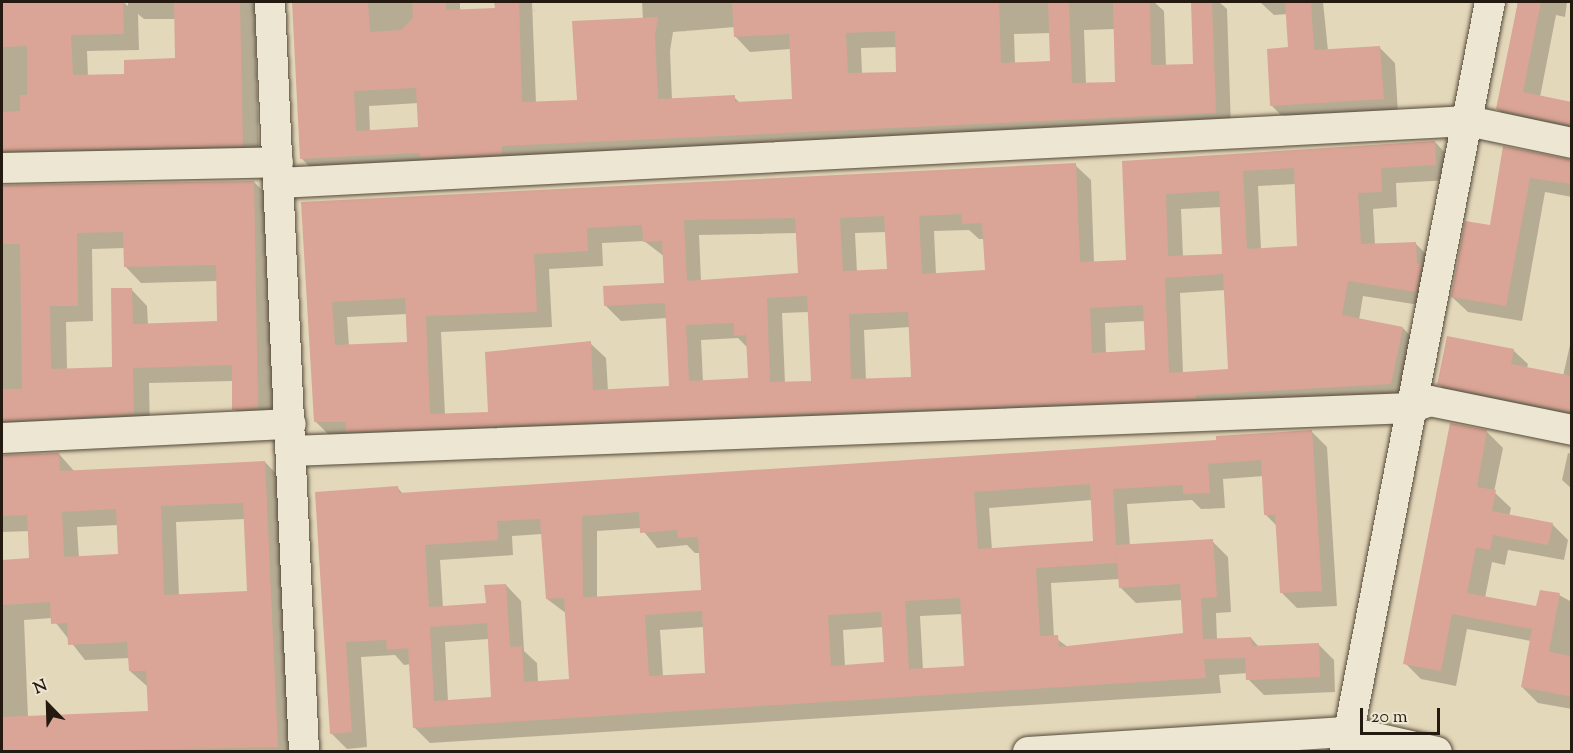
<!DOCTYPE html>
<style>
body{margin:0}
#map{position:relative;width:1573px;height:753px;overflow:hidden;background:#e4d8ba;font-family:"Sorts Mill Goudy",serif}
div>[style]{position:absolute}
[style*='--x']{left:calc(var(--x)*1px);top:calc(var(--y)*1px);width:calc(var(--w)*1px);rotate:calc(var(--a)*1deg)}
.shadow>*{inset:0;background:#0003}
.building>*{inset:0;background:#daa596}
.roads{filter:drop-shadow(0 0 2px #554a3a) drop-shadow(0 0 2px #554a3a)}
.street>*{height:30px;margin:-15px;padding:0 15px;transform-origin:15px;border-radius:15px;background:#ede6d2}
span{translate:-50% -50%;white-space:nowrap;text-align:center;line-height:1.15;-webkit-text-stroke:5px #ede6d2;paint-order:stroke}
.frame{position:absolute;inset:0;border:3px solid #251a10;pointer-events:none}
.north{position:absolute;left:18px;top:675px;width:60px;height:60px;-webkit-text-stroke:4px #ede6d2;paint-order:stroke;rotate:337deg;font-size:16px;font-weight:700;line-height:24px;text-align:center;color:#251a10}
.north::after{content:'';display:block;margin:auto;width:21px;height:27px;background:#251a10;clip-path:polygon(50% 0,100% 100%,50% 72%,0 100%)}
.scale{position:absolute;left:1360px;top:708px;width:80px;height:27px;box-sizing:border-box;border:3px solid #251a10;border-top:0;padding-left:8px;font-size:18px;line-height:21px;white-space:nowrap;color:#251a10;-webkit-text-stroke:4px #ede6d2;paint-order:stroke}
</style>
<div id="map">
<div class="shadow">
<div style="clip-path:polygon(evenodd,2px 2px,123px 2px,128px 6px,128px 2px,255px 2px,259px 161px,2px 181px,2px 2px,138px 14px,144px 19px,176px 19px,176px 60px,126px 75px,88px 76px,87px 51px,139px 50px,138px 14px)"></div>
<div style="clip-path:polygon(evenodd,293px 2px,460px 2px,460px 11px,496px 9px,496px 2px,532px 2px,536px 103px,578px 101px,643px 19px,642px 2px,1154px 2px,1164px 11px,1166px 66px,1195px 65px,1193px 2px,1219px 2px,1227px 9px,1231px 128px,317px 174px,301px 158px,293px 2px,735px 27px,735px 36px,750px 52px,791px 49px,794px 100px,740px 103px,734px 97px,672px 100px,670px 51px,673px 32px,735px 27px,293px 2px,1115px 29px,1117px 83px,1086px 84px,1084px 30px,1115px 29px,293px 2px,1050px 33px,1051px 63px,1015px 64px,1014px 34px,1050px 33px,293px 2px,897px 47px,898px 73px,862px 74px,861px 48px,897px 47px,293px 2px,419px 103px,420px 129px,370px 132px,369px 106px,419px 103px)"></div>
<div style="clip-path:polygon(1225px 2px,1256px 2px,1226px 3px)"></div>
<div style="clip-path:polygon(1260px 2px,1323px 2px,1328px 51px,1380px 48px,1395px 63px,1398px 114px,1287px 121px,1272px 106px,1290px 49px,1288px 14px,1274px 15px)"></div>
<div style="clip-path:polygon(1518px 2px,1567px 2px,1565px 17px,1556px 15px,1540px 97px,1572px 104px,1572px 137px,1513px 124px,1498px 109px)"></div>
<div style="clip-path:polygon(evenodd,1435px 142px,1450px 158px,1451px 180px,1396px 183px,1397px 207px,1373px 209px,1375px 245px,1415px 243px,1431px 259px,1432px 307px,1363px 296px,1359px 320px,1403px 328px,1418px 344px,1407px 400px,331px 437px,315px 421px,302px 203px,1075px 165px,1091px 180px,1094px 263px,1127px 261px,1123px 162px,1435px 142px,1296px 184px,1299px 248px,1261px 250px,1258px 186px,1296px 184px,1435px 142px,1222px 207px,1224px 255px,1183px 257px,1181px 209px,1222px 207px,1435px 142px,969px 230px,979px 239px,985px 239px,986px 272px,936px 274px,934px 231px,969px 230px,1435px 142px,887px 232px,888px 270px,857px 272px,855px 233px,887px 232px,1435px 142px,797px 233px,800px 274px,701px 281px,699px 235px,797px 233px,1435px 142px,644px 241px,665px 257px,666px 284px,605px 305px,621px 321px,667px 318px,670px 388px,608px 391px,606px 358px,590px 343px,489px 413px,445px 415px,441px 332px,552px 327px,549px 269px,603px 266px,602px 243px,644px 241px,1435px 142px,1226px 290px,1229px 371px,1183px 373px,1180px 293px,1226px 290px,1435px 142px,809px 312px,812px 382px,785px 383px,782px 313px,809px 312px,1435px 142px,407px 314px,408px 343px,349px 346px,347px 317px,407px 314px,1435px 142px,1145px 321px,1147px 352px,1106px 354px,1105px 323px,1145px 321px,1435px 142px,910px 327px,913px 378px,866px 380px,864px 330px,910px 327px,1435px 142px,738px 338px,748px 348px,750px 380px,703px 382px,701px 340px,738px 338px)"></div>
<div style="clip-path:polygon(1504px 148px,1572px 161px,1572px 197px,1545px 192px,1522px 321px,1468px 312px,1452px 297px,1491px 227px)"></div>
<div style="clip-path:polygon(evenodd,254px 182px,270px 198px,274px 424px,250px 425px,234px 409px,233px 381px,149px 383px,150px 430px,2px 453px,2px 187px,254px 182px,125px 248px,125px 266px,141px 283px,218px 281px,219px 323px,148px 325px,147px 306px,131px 289px,114px 369px,67px 370px,66px 322px,93px 321px,92px 249px,125px 248px)"></div>
<div style="clip-path:polygon(1572px 336px,1572px 423px,1453px 399px,1439px 384px,1513px 350px,1528px 364px,1527px 368px,1563px 376px)"></div>
<div style="clip-path:polygon(1451px 424px,1487px 432px,1503px 448px,1494px 492px,1511px 508px,1509px 516px,1552px 524px,1568px 540px,1564px 560px,1508px 550px,1505px 565px,1492px 562px,1485px 598px,1538px 608px,1559px 595px,1572px 602px,1572px 709px,1538px 703px,1522px 687px,1531px 641px,1467px 629px,1456px 686px,1421px 679px,1405px 663px)"></div>
<div style="clip-path:polygon(evenodd,1311px 431px,1327px 447px,1337px 606px,1297px 608px,1281px 592px,1277px 526px,1266px 515px,1264px 476px,1223px 479px,1225px 508px,1201px 509px,1192px 500px,1127px 504px,1130px 546px,1212px 541px,1228px 557px,1231px 612px,1216px 613px,1217px 640px,1251px 638px,1259px 647px,1318px 644px,1334px 660px,1335px 692px,1264px 695px,1248px 679px,1248px 673px,1219px 675px,1221px 693px,430px 743px,415px 728px,411px 664px,404px 665px,395px 655px,361px 657px,367px 747px,347px 749px,331px 733px,317px 493px,398px 488px,403px 494px,1218px 442px,1311px 431px,1092px 500px,1095px 542px,992px 550px,989px 508px,1092px 500px,1311px 431px,641px 528px,657px 548px,687px 545px,695px 553px,701px 553px,703px 591px,597px 598px,597px 531px,641px 528px,1311px 431px,542px 534px,547px 599px,567px 614px,571px 681px,538px 682px,537px 663px,524px 651px,521px 601px,506px 585px,487px 605px,443px 608px,440px 560px,513px 555px,512px 536px,542px 534px,1311px 431px,1120px 579px,1120px 587px,1136px 603px,1182px 600px,1184px 635px,1068px 647px,1054px 637px,1051px 583px,1120px 579px,1311px 431px,963px 614px,966px 667px,923px 670px,920px 616px,963px 614px,1311px 431px,704px 627px,707px 674px,663px 677px,660px 630px,704px 627px,1311px 431px,884px 627px,885px 664px,845px 666px,843px 630px,884px 627px,1311px 431px,489px 639px,493px 698px,448px 701px,445px 642px,489px 639px)"></div>
<div style="clip-path:polygon(1568px 453px,1572px 454px,1572px 489px,1562px 480px)"></div>
<div style="clip-path:polygon(evenodd,59px 454px,75px 472px,265px 462px,281px 479px,293px 752px,2px 752px,2px 561px,31px 560px,30px 531px,2px 532px,2px 456px,59px 454px,245px 519px,249px 593px,179px 596px,176px 522px,245px 519px,59px 454px,118px 525px,120px 556px,79px 558px,77px 527px,118px 525px,59px 454px,52px 618px,85px 660px,130px 658px,130px 671px,148px 687px,150px 712px,28px 717px,24px 620px,52px 618px)"></div>
</div>
<div class="building">
<div style="clip-path:polygon(2px 2px,123px 2px,124px 34px,71px 35px,73px 75px,124px 74px,124px 60px,175px 58px,174px 2px,240px 2px,243px 146px,2px 151px,2px 112px,20px 111px,20px 95px,27px 95px,27px 46px,2px 47px)"></div>
<div style="clip-path:polygon(evenodd,292px 2px,368px 2px,370px 32px,401px 30px,413px 18px,412px 2px,446px 2px,446px 10px,495px 8px,494px 2px,519px 2px,522px 102px,577px 100px,572px 21px,658px 17px,655px 35px,658px 99px,735px 95px,735px 102px,792px 99px,789px 34px,734px 37px,732px 2px,999px 2px,1001px 63px,1050px 61px,1048px 2px,1069px 2px,1072px 83px,1115px 82px,1113px 2px,1150px 2px,1151px 65px,1193px 64px,1191px 2px,1212px 2px,1216px 113px,502px 146px,502px 154px,420px 158px,420px 153px,300px 159px,292px 2px,895px 31px,896px 72px,848px 73px,846px 33px,895px 31px,292px 2px,416px 88px,418px 127px,356px 131px,354px 91px,416px 88px)"></div>
<div style="clip-path:polygon(1285px 2px,1311px 2px,1314px 50px,1380px 46px,1384px 99px,1270px 106px,1267px 49px,1288px 47px)"></div>
<div style="clip-path:polygon(1518px 2px,1541px 2px,1523px 92px,1572px 102px,1572px 125px,1496px 109px)"></div>
<div style="clip-path:polygon(evenodd,1435px 141px,1436px 165px,1381px 168px,1382px 192px,1358px 193px,1361px 244px,1416px 242px,1417px 264px,1422px 263px,1416px 292px,1348px 281px,1342px 315px,1403px 327px,1391px 384px,1196px 395px,1196px 399px,346px 432px,346px 422px,314px 422px,301px 202px,1076px 163px,1080px 262px,1126px 260px,1122px 161px,1435px 141px,1294px 168px,1297px 246px,1247px 249px,1243px 171px,1294px 168px,1435px 141px,1219px 191px,1222px 254px,1168px 256px,1166px 194px,1219px 191px,1435px 141px,961px 214px,962px 224px,982px 223px,985px 270px,922px 274px,919px 216px,961px 214px,1435px 141px,884px 216px,887px 269px,843px 271px,840px 218px,884px 216px,1435px 141px,795px 218px,798px 273px,687px 281px,684px 220px,795px 218px,1435px 141px,642px 225px,643px 242px,662px 241px,664px 283px,603px 286px,604px 306px,665px 303px,669px 386px,593px 390px,591px 341px,485px 352px,488px 412px,430px 414px,426px 316px,537px 312px,534px 254px,588px 251px,587px 228px,642px 225px,1435px 141px,1223px 274px,1228px 369px,1169px 373px,1165px 278px,1223px 274px,1435px 141px,807px 296px,811px 381px,770px 382px,767px 298px,807px 296px,1435px 141px,405px 298px,407px 342px,335px 345px,332px 302px,405px 298px,1435px 141px,1143px 305px,1145px 350px,1092px 353px,1090px 308px,1143px 305px,1435px 141px,908px 312px,911px 377px,851px 379px,849px 314px,908px 312px,1435px 141px,734px 323px,734px 336px,746px 335px,748px 378px,689px 381px,686px 325px,734px 323px)"></div>
<div style="clip-path:polygon(1503px 146px,1572px 160px,1572px 184px,1530px 178px,1506px 306px,1451px 297px,1465px 221px,1490px 225px)"></div>
<div style="clip-path:polygon(evenodd,254px 181px,258px 408px,232px 410px,232px 365px,133px 368px,134px 414px,2px 421px,2px 389px,22px 389px,20px 244px,2px 244px,2px 185px,254px 181px,123px 232px,124px 267px,216px 265px,217px 321px,133px 324px,132px 288px,111px 288px,112px 367px,51px 369px,50px 306px,78px 306px,77px 233px,123px 232px)"></div>
<div style="clip-path:polygon(1447px 336px,1514px 349px,1511px 364px,1572px 376px,1572px 412px,1437px 385px)"></div>
<div style="clip-path:polygon(1450px 423px,1487px 430px,1477px 487px,1496px 490px,1492px 511px,1553px 523px,1548px 545px,1493px 535px,1490px 550px,1476px 547px,1467px 593px,1536px 606px,1540px 590px,1560px 593px,1549px 652px,1572px 656px,1572px 697px,1521px 687px,1532px 629px,1452px 614px,1441px 671px,1403px 664px)"></div>
<div style="clip-path:polygon(evenodd,1312px 430px,1322px 591px,1280px 593px,1275px 515px,1264px 515px,1261px 460px,1208px 464px,1210px 493px,1183px 494px,1183px 485px,1113px 489px,1117px 563px,1036px 568px,1040px 636px,1058px 635px,1059px 647px,1183px 633px,1180px 584px,1119px 588px,1116px 545px,1213px 539px,1217px 597px,1201px 598px,1203px 639px,1251px 637px,1252px 646px,1319px 643px,1320px 677px,1246px 680px,1245px 658px,1204px 659px,1206px 678px,413px 728px,408px 648px,387px 650px,386px 640px,346px 642px,352px 732px,330px 734px,315px 492px,398px 486px,399px 493px,1216px 440px,1216px 436px,1312px 430px,1090px 484px,1093px 541px,978px 549px,974px 492px,1090px 484px,1312px 430px,639px 512px,640px 533px,677px 530px,678px 538px,698px 537px,701px 590px,574px 598px,583px 597px,582px 516px,639px 512px,1312px 430px,540px 519px,546px 599px,564px 598px,569px 679px,524px 682px,522px 646px,510px 647px,506px 584px,484px 585px,486px 603px,429px 607px,425px 545px,498px 540px,497px 521px,540px 519px,1312px 430px,960px 598px,964px 666px,909px 669px,905px 601px,960px 598px,1312px 430px,702px 611px,705px 673px,649px 676px,645px 615px,702px 611px,1312px 430px,881px 612px,884px 662px,831px 666px,828px 615px,881px 612px,1312px 430px,487px 623px,491px 697px,434px 701px,430px 627px,487px 623px)"></div>
<div style="clip-path:polygon(evenodd,59px 453px,60px 471px,265px 461px,278px 747px,2px 752px,2px 717px,148px 711px,146px 671px,129px 671px,127px 642px,68px 645px,67px 623px,51px 624px,50px 602px,2px 605px,2px 560px,29px 558px,27px 515px,2px 516px,2px 455px,59px 453px,243px 503px,247px 591px,164px 595px,161px 506px,243px 503px,59px 453px,116px 509px,118px 554px,64px 557px,62px 512px,116px 509px)"></div>
</div>
<div class="roads">
<div class="street">
<div style="--x:270;--y:2;--w:751;--a:87.4"></div>
<div style="--x:2;--y:168;--w:276;--a:-1.2"></div>
<div style="--x:279;--y:183;--w:1191;--a:-2.98"></div>
<div style="--x:1468;--y:121;--w:106;--a:11.9"></div>
<div style="--x:2;--y:438;--w:289;--a:-2.8"></div>
<div style="--x:291;--y:451;--w:1121;--a:-2.2"></div>
<div style="--x:1411;--y:408;--w:20;--a:-20"></div>
<div style="--x:1430;--y:401;--w:145;--a:11.5"></div>
<div style="--x:1028;--y:752;--w:322;--a:-3.6"></div>
<div style="--x:1349;--y:732;--w:90;--a:12.8"></div>
<div style="--x:1345;--y:752;--w:764;--a:-79.06"></div>
</div>
</div>
<div class="frame"></div>
<div class="north">N</div>
<div class="scale">20 m</div>
</div>
